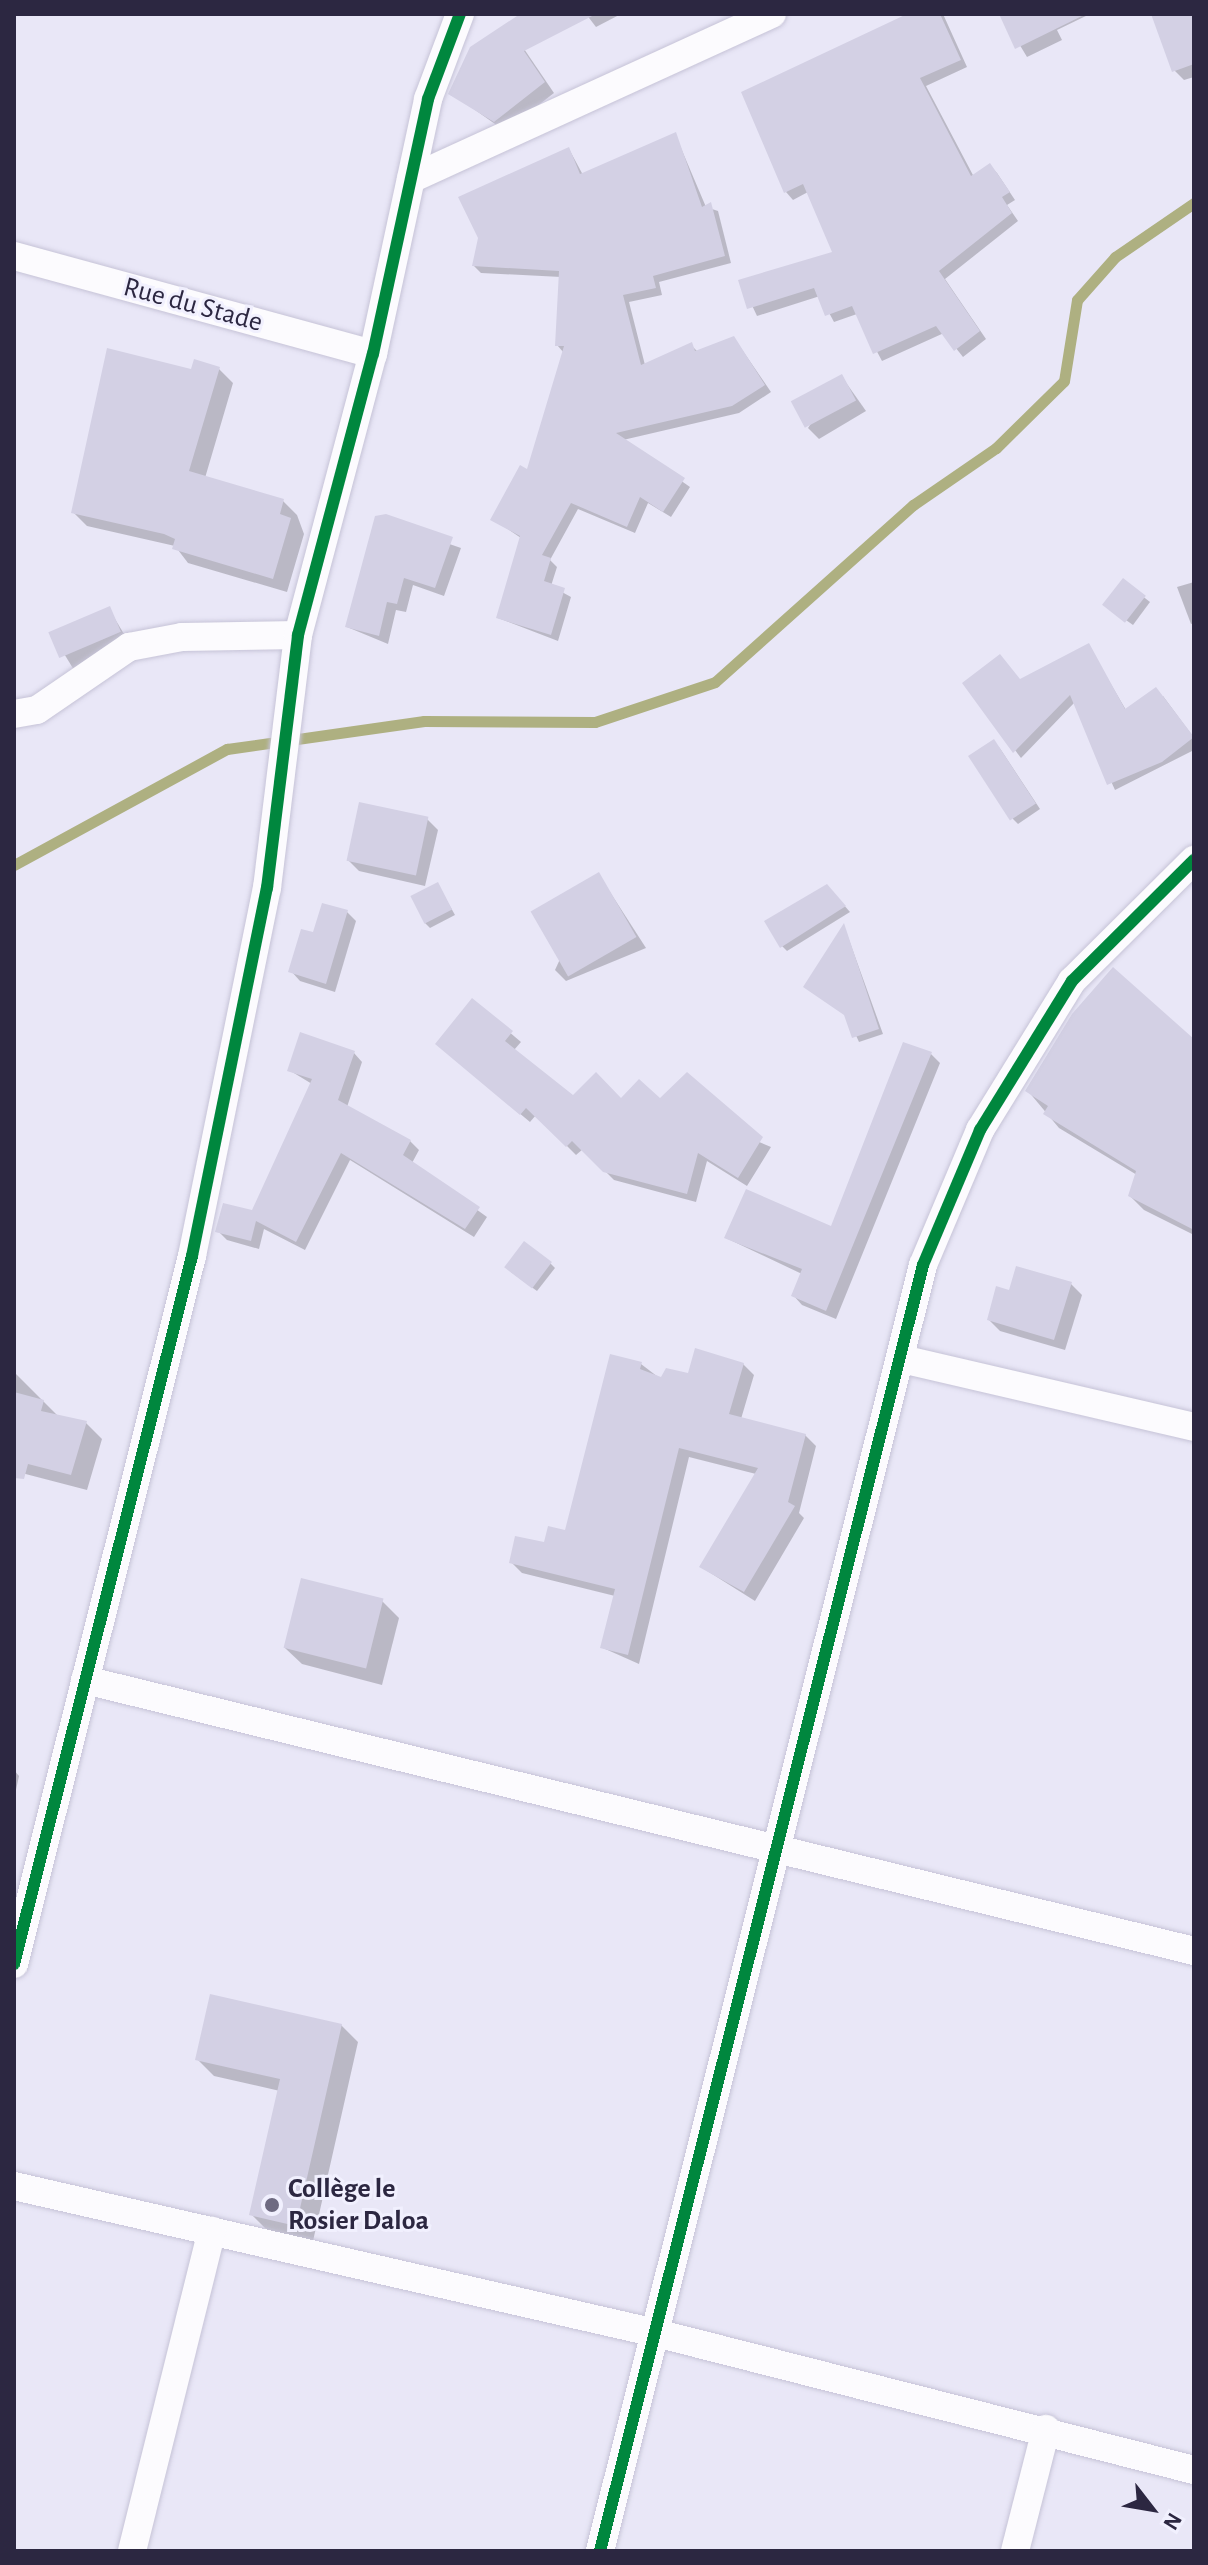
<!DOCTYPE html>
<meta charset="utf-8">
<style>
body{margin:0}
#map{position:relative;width:1208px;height:2565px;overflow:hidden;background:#e9e7f7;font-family:"Alegreya Sans",sans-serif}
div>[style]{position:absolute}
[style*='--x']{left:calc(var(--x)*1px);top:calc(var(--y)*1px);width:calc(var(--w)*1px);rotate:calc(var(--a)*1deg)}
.shadow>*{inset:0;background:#0003}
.stream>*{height:11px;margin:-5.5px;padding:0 5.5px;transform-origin:5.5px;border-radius:5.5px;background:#aeb081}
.building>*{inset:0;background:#d3d0e4;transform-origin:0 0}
.roads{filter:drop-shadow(0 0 2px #c6c3d7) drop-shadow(0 0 2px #c6c3d7)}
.street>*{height:28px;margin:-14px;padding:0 14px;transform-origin:14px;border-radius:14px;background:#fcfbfe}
.cycleway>*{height:12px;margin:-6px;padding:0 6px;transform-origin:6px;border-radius:6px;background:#00873e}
.dots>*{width:22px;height:22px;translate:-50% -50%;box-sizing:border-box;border:4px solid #f1f0fe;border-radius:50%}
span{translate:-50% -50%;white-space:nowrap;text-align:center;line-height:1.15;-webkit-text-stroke:6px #f1f0fe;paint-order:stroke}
.street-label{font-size:28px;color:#2c2741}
.poi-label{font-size:28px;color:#2c2741;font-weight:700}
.left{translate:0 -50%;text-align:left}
.frame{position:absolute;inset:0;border:16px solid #2c2741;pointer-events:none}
.north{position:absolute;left:1112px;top:2469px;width:80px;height:80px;-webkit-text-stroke:6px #f1f0fe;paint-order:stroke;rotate:121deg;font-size:22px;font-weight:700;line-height:32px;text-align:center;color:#2c2741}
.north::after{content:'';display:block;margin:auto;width:28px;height:36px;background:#2c2741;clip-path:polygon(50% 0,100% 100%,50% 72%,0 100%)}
</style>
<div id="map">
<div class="shadow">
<div style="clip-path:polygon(586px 14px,621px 14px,596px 27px)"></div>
<div style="clip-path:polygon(917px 14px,943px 14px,967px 67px,926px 86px,974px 177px,990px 166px,997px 173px,1015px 200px,1007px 205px,1018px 221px,945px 279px,986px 339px,963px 357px,944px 333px,882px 361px,857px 314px,834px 322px,820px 296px,757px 316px,741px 282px,835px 253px,808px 192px,793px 200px,786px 192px)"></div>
<div style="clip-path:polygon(1001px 14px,1090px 14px,1057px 30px,1062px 40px,1027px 57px)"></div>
<div style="clip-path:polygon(1153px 14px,1194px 14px,1194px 77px,1184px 80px,1174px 70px)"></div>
<div style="clip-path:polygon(520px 43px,554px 93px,505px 131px,451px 93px)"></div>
<div style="clip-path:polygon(675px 134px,706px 207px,718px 211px,731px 263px,659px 282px,662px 295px,629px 302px,645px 365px,691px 345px,698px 352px,734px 338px,771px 392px,739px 413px,623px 440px,690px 487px,671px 517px,648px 503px,635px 533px,578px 509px,550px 560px,557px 567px,551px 586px,571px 597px,558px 641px,498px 618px,521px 538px,493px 519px,528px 472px,564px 353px,557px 345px,561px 277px,481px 273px,474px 266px,569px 149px,583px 175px)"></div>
<div style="clip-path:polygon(219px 369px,233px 383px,205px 478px,283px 501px,297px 515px,304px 534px,287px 592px,188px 563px,175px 546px,87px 526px,73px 512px,193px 371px)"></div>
<div style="clip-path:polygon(842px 377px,866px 411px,819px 439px,808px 428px)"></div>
<div style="clip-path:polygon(377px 519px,461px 548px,444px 596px,413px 585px,406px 612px,396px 610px,388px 644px,347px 627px)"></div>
<div style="clip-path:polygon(1123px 581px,1150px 602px,1133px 625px,1116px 613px)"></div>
<div style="clip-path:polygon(1194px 582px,1194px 623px,1191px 624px,1177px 587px)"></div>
<div style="clip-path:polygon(109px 609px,130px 644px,74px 670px,52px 634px)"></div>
<div style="clip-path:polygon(1088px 645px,1126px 710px,1163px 696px,1194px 738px,1194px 750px,1115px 790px,1075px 702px,1021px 758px,965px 684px,1021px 681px)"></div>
<div style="clip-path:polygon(999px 747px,1040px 809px,1018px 824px,1013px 819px)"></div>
<div style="clip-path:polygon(427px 819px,438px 830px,425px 886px,359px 871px,348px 860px)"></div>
<div style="clip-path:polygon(599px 875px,646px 948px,566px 981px,555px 970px)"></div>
<div style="clip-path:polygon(438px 885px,455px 915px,430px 928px,425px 923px)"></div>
<div style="clip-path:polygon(835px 895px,850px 912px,787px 951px,782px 946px)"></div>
<div style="clip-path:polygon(347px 912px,356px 921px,335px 992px,300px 981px,291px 971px,314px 935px)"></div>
<div style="clip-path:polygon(844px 926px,883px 1034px,859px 1042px,847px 1016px,805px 987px)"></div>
<div style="clip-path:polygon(472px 1001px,521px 1042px,514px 1050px,573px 1098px,660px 1101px,771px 1147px,747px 1186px,707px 1161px,696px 1202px,614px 1180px,583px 1149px,576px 1155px,536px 1115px,530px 1122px,447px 1053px)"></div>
<div style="clip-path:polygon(1194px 1041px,1194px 1235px,1144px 1210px,1130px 1196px,1137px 1175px,1059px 1128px,1028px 1091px)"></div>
<div style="clip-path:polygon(354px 1053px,362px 1062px,347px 1107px,410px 1141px,419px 1150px,412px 1163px,487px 1217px,474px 1237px,350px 1160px,305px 1250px,264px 1229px,259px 1249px,227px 1240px,218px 1231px,253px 1212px,312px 1084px,289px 1070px)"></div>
<div style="clip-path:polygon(930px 1053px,940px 1063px,836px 1319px,802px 1305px,793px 1295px,802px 1274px,726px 1238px,833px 1229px)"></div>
<div style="clip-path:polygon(550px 1263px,555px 1268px,537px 1291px,511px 1272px)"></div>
<div style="clip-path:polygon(1071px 1284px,1082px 1295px,1065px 1350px,1000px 1331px,989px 1320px)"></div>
<div style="clip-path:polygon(641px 1364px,662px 1380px,743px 1364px,754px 1375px,741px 1419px,805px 1435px,816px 1446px,799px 1513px,804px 1518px,755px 1601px,701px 1567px,756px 1474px,689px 1457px,639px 1664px,603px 1648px,615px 1596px,522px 1573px,511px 1562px,566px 1532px)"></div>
<div style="clip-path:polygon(14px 1372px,59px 1417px,86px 1423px,102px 1439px,87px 1490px,14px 1471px)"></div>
<div style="clip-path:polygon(382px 1601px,399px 1618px,382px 1685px,302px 1664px,285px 1648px)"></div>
<div style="clip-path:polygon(14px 1770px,19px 1776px,14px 1799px)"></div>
<div style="clip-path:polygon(341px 2025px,358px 2042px,313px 2241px,268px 2231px,251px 2214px,280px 2091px,214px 2076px,197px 2059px)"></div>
</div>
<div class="stream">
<div style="--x:14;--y:865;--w:243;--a:-28.6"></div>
<div style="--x:227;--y:749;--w:199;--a:-8.1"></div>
<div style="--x:424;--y:721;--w:171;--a:0.3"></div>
<div style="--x:595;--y:722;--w:126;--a:-18.4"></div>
<div style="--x:715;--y:682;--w:266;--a:-41.8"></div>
<div style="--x:913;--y:505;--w:101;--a:-34.5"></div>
<div style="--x:996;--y:448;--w:95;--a:-44.6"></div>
<div style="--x:1064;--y:381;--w:82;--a:-80.9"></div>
<div style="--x:1077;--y:300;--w:57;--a:-48.5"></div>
<div style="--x:1115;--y:257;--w:96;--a:-34.4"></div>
</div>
<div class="building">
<div style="clip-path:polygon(520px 14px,596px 14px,524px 51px,545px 82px,494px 122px,448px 94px,470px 47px)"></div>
<div style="clip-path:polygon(907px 14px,940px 14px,961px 60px,920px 78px,971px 176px,990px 163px,1010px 192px,1002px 197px,1012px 213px,939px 271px,980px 331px,954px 351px,936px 326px,873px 354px,852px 306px,825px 316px,814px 288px,747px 309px,738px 280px,832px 252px,803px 184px,784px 193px,741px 92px)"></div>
<div style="clip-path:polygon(999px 14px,1086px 14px,1015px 49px)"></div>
<div style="clip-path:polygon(1151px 14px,1194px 14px,1194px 64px,1172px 72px)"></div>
<div style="clip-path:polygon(676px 132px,702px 207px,711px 202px,725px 256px,653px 276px,656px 288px,623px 295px,641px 365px,692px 342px,695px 351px,734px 336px,765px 385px,732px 406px,616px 433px,685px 478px,663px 512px,640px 497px,627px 527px,571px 503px,542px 555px,551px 558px,544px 581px,565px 588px,551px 635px,496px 618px,520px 536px,490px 520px,520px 465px,527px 469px,564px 346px,555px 346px,559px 271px,472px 266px,478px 238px,458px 197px,569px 147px,580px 174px)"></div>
<div style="clip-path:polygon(107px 348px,191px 369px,194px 359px,220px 367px,189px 471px,284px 499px,280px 514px,291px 518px,273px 579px,172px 549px,175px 539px,164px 534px,71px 513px)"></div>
<div style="left:842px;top:374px;width:30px;height:58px;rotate:62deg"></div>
<div style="clip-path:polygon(386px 514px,453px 537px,435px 588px,404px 578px,397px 604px,387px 602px,379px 636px,345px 627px,375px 516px)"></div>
<div style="left:1123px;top:578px;width:29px;height:34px;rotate:38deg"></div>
<div style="left:110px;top:606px;width:28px;height:67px;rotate:67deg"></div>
<div style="clip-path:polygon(1089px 643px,1125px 709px,1156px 687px,1194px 737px,1162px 762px,1107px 785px,1070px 695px,1013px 753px,962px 683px,1000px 654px,1020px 679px)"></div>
<div style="left:994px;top:739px;width:77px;height:31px;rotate:57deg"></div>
<div style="left:359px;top:802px;width:71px;height:60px;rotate:12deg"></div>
<div style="left:599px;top:872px;width:75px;height:79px;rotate:60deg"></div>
<div style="left:438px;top:882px;width:31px;height:31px;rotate:63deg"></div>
<div style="clip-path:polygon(827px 884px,846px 906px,780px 948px,764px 921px)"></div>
<div style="clip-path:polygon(322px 903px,348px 910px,326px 984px,288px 972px,301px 929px,313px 932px)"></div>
<div style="clip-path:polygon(844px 923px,879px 1029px,852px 1038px,844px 1015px,803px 987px)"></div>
<div style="clip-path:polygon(1113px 967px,1194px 1039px,1194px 1230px,1128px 1196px,1136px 1171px,1043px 1114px,1048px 1106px,1025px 1091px,1072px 1014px)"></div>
<div style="clip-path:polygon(472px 998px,513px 1031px,505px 1041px,573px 1095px,596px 1072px,621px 1098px,639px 1079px,660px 1098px,687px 1072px,763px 1137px,738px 1178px,698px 1153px,687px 1194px,603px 1172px,572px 1141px,566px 1147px,526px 1108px,520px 1115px,435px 1044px)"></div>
<div style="clip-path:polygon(300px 1032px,355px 1051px,338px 1100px,411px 1140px,403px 1155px,480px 1207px,465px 1229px,341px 1153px,296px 1242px,256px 1221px,251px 1241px,215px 1232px,223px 1203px,252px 1210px,312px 1079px,287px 1071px)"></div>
<div style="clip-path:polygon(903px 1042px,932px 1052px,826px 1311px,791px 1296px,802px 1269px,724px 1238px,746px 1189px,831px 1226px)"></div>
<div style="left:524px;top:1241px;width:35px;height:33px;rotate:37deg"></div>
<div style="clip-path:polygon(1016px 1266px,1072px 1282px,1054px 1340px,987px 1320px,996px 1286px,1009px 1290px)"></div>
<div style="clip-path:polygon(695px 1348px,744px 1363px,729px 1414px,806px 1434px,788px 1502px,795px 1506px,744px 1592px,699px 1567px,758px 1468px,679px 1448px,628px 1655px,600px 1648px,615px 1589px,509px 1563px,515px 1536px,544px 1542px,548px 1526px,565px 1530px,610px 1354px,642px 1362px,640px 1369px,661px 1377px,666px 1368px,688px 1373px)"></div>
<div style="clip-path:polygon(14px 1392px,44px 1400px,41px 1411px,87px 1421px,71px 1475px,28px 1464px,24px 1479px,14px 1478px)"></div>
<div style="left:301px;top:1578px;width:85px;height:72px;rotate:14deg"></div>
<div style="clip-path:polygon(210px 1994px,342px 2024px,296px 2226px,249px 2215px,280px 2079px,195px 2060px)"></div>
</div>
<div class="roads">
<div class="street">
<div style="--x:411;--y:179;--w:397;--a:-24.6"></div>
<div style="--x:14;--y:256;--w:372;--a:15.3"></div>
<div style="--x:14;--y:714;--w:23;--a:-10"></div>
<div style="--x:37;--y:710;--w:112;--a:-34.4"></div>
<div style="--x:129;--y:647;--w:54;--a:-10.7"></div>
<div style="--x:182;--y:637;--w:116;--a:-1"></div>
<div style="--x:902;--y:1359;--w:300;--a:13.1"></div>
<div style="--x:85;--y:1680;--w:1142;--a:13.73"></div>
<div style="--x:14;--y:1964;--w:730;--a:-75.89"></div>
<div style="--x:192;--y:1256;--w:376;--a:-78.5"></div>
<div style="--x:267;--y:888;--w:255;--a:-83"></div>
<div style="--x:298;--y:635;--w:291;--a:-75.1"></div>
<div style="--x:373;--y:354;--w:261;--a:-77.8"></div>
<div style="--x:428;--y:99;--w:91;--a:-69.4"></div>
<div style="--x:14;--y:2186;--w:659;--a:12.9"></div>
<div style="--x:656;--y:2333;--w:555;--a:14.29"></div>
<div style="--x:132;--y:2551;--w:330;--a:-76"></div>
<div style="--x:600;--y:2551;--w:1326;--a:-75.9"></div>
<div style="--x:923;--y:1265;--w:147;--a:-67.1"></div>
<div style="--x:980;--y:1130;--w:175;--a:-58.3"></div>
<div style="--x:1072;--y:981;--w:172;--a:-44.8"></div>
<div style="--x:1015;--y:2551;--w:126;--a:-75.7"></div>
</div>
</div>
<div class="cycleway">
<div style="--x:14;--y:1964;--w:730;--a:-75.89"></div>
<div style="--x:192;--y:1256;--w:376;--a:-78.5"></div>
<div style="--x:267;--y:888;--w:255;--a:-83"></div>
<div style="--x:298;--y:635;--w:291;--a:-75.1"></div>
<div style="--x:373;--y:354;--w:261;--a:-77.8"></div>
<div style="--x:428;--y:99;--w:91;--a:-69.4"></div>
<div style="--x:600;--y:2551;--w:1326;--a:-75.9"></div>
<div style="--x:923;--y:1265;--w:147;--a:-67.1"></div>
<div style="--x:980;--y:1130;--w:175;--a:-58.3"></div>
<div style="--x:1072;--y:981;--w:172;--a:-44.8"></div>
</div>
<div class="dots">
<div style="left:272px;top:2205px;background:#6e6a81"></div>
</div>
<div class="street-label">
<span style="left:193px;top:305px;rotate:15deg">Rue du Stade</span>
</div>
<div class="poi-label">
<span class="left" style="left:288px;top:2205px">Collège le<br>Rosier Daloa</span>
</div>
<div class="frame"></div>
<div class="north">N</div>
</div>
